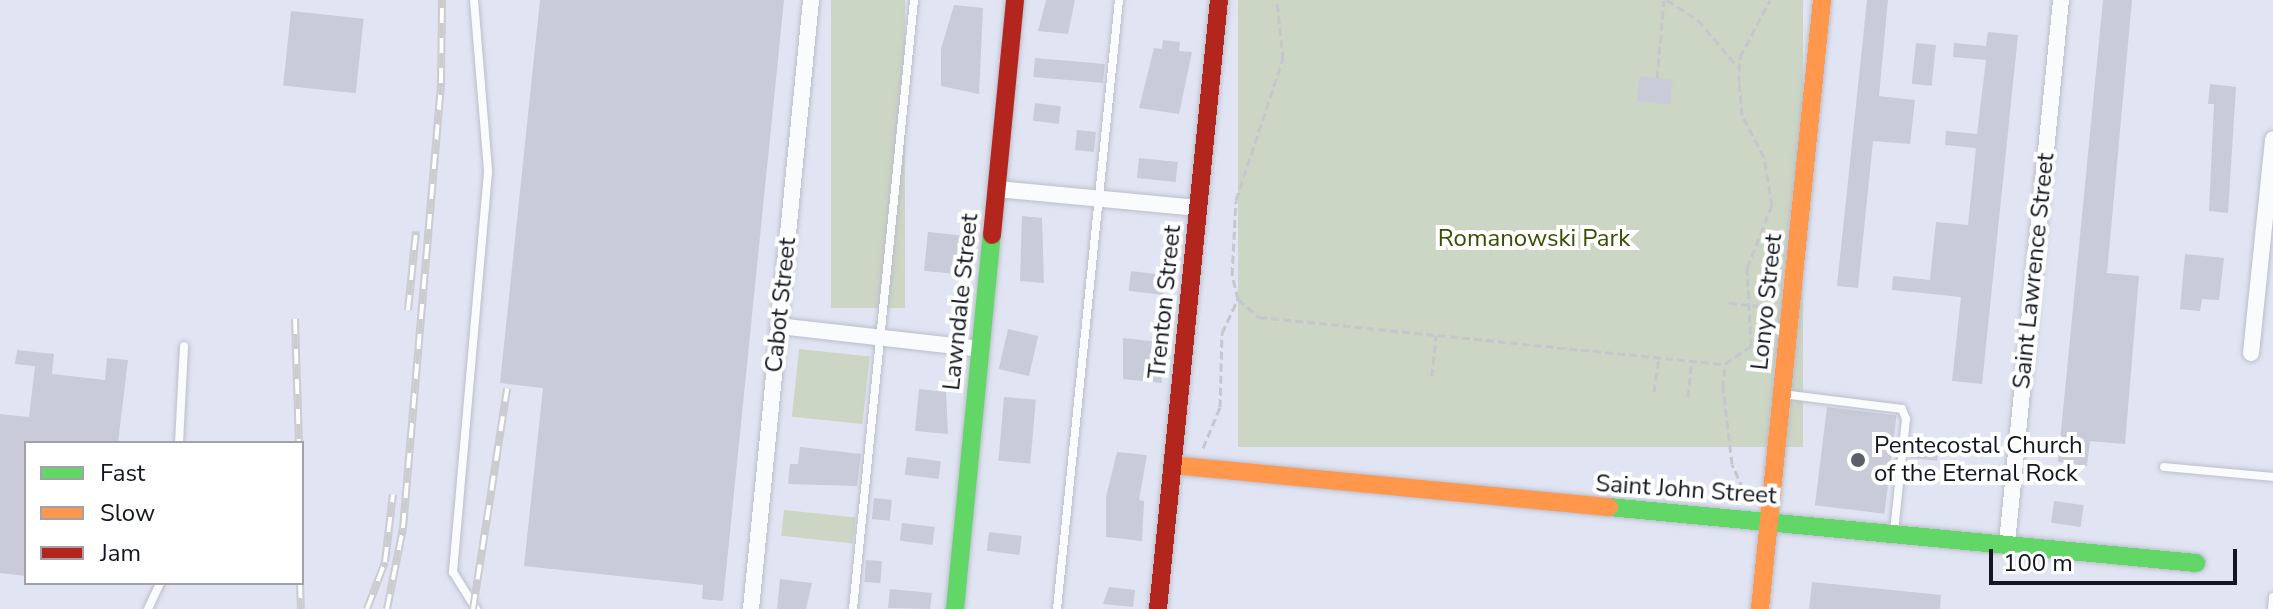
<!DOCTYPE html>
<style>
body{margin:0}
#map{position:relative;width:2273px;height:609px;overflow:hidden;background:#e1e4f2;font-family:"Nunito Sans",sans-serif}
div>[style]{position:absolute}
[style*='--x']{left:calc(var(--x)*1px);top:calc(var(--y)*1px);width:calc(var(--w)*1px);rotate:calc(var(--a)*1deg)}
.green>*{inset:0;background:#ccd6c4;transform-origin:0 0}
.building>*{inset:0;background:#c9cbd8;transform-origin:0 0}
.path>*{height:3px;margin-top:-1.5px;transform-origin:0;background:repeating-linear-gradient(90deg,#c6c7cc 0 8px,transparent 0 12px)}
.roads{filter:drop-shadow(0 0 2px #babeca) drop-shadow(0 0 2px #babeca)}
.lane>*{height:8px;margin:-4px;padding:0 4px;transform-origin:4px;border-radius:4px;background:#fafbfd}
.street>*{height:16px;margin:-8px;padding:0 8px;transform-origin:8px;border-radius:8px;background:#fafbfd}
.fast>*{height:18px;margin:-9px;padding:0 9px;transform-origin:9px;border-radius:9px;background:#63d668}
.slow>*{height:18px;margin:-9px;padding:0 9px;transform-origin:9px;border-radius:9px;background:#ff974d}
.jam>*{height:18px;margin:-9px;padding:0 9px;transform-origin:9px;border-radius:9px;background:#b3261e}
.rail>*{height:8px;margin-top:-4px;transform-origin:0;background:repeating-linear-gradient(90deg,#fff 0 15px,#cbccd0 0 30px);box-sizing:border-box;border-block:2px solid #cbccd0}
.dots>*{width:22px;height:22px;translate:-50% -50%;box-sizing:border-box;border:4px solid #fff;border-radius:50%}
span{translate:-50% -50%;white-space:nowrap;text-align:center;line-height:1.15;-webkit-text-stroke:8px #fff;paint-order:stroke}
.park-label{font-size:24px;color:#3a4e03}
.street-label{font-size:24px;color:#141722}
.poi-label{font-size:24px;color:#141722}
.left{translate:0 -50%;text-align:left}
.legend{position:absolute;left:24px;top:441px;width:280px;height:144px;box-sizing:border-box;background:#fff;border:2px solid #a1a2a7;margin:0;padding:10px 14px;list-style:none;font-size:24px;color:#141722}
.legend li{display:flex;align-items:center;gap:16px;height:40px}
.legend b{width:40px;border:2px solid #a1a2a7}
.scale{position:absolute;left:1989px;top:549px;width:248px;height:36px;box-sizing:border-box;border:4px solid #141722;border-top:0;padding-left:10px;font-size:24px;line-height:28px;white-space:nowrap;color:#141722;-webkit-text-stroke:6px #fff;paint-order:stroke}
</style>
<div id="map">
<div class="green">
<div style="left:831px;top:0;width:74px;height:308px"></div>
<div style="left:1238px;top:0;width:565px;height:447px"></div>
<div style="left:799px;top:349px;width:71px;height:68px;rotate:6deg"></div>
<div style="left:784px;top:510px;width:72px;height:26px;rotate:6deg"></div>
</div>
<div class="building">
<div style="clip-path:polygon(540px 0,784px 0,723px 601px,702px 599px,703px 585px,524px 566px,543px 388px,500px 383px)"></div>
<div style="clip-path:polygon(1046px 0,1075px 0,1068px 34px,1038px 31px)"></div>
<div style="clip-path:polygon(1867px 0,1888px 0,1879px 96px,1915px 100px,1910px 144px,1873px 141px,1858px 288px,1837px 286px)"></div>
<div style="clip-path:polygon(2103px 0,2132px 0,2107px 273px,2139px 276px,2125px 444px,2090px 441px,2087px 466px,2058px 462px)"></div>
<div style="clip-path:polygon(954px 5px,983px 8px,979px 94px,941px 86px,941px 49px)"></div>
<div style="left:291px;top:11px;width:73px;height:75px;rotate:6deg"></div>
<div style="clip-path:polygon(1988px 32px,2018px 35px,1982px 384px,1952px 381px,1961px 297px,1892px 290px,1893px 276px,1930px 280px,1936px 222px,1968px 225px,1976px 148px,1945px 145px,1946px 131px,1977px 134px,1986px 60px,1953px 57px,1954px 43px,1986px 46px)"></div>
<div style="clip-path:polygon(1163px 40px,1180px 42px,1179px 51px,1192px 52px,1179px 114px,1139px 108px,1154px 48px,1162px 49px)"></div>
<div style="left:1916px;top:43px;width:20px;height:41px;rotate:6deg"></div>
<div style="left:1035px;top:58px;width:70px;height:19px;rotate:5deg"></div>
<div style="left:1640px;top:76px;width:33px;height:25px;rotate:7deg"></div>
<div style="clip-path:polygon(2210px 84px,2236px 87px,2228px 213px,2209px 211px,2214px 104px,2208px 104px)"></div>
<div style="left:1035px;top:103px;width:26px;height:18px;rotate:7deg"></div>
<div style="left:1077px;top:130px;width:19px;height:20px;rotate:6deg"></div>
<div style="left:1139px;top:158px;width:39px;height:20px;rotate:6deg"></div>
<div style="clip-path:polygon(1022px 216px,1042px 218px,1044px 283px,1020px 281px)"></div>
<div style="left:928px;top:232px;width:38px;height:39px;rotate:6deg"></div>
<div style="clip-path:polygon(2185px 254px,2224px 258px,2219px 300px,2202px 299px,2200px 311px,2180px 309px)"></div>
<div style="left:1131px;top:271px;width:35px;height:20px;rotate:7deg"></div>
<div style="left:1008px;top:329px;width:31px;height:41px;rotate:13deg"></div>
<div style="clip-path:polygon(1123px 338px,1159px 342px,1162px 383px,1123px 379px)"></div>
<div style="clip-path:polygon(17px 350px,54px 354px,52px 374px,105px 380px,107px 358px,128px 360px,118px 443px,26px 443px,26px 576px,0 573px,0 414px,29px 417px,35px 366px,15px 364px)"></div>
<div style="clip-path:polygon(919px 389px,946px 392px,948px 434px,915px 431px)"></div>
<div style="left:1004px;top:397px;width:32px;height:64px;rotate:5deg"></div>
<div style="left:1827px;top:407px;width:70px;height:99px;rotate:7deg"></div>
<div style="left:1911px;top:442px;width:28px;height:16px;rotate:6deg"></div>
<div style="clip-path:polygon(800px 447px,861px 454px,857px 486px,788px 484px,790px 464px,798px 464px)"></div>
<div style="clip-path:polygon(1117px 452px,1147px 455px,1139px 500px,1144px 501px,1142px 541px,1106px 537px,1106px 497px)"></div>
<div style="left:907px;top:457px;width:34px;height:18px;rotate:7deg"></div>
<div style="left:874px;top:498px;width:18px;height:21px;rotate:6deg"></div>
<div style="left:2054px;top:501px;width:30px;height:22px;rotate:8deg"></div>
<div style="left:902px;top:523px;width:33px;height:18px;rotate:7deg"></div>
<div style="left:989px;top:532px;width:33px;height:19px;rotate:7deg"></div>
<div style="left:866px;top:560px;width:16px;height:22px;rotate:4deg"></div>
<div style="clip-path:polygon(780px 579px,812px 583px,806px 609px,777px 609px)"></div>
<div style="clip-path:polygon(1812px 582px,1941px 595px,1940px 609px,1809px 609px)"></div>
<div style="clip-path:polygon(1109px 587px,1135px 590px,1133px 607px,1103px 604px)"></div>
<div style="clip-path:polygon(890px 589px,932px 593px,930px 609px,888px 608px)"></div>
</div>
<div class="path">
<div style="--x:1667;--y:0;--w:37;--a:33"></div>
<div style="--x:1698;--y:20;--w:63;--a:49.5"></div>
<div style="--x:1657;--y:78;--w:78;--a:-84.9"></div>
<div style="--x:1238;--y:299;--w:28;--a:41"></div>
<div style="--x:1259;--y:317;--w:468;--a:5.8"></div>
<div style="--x:1729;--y:303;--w:41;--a:5.6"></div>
<div style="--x:1432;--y:376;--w:41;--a:-84.4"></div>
<div style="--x:1654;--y:392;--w:35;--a:-82"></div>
<div style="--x:1688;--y:397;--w:36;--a:-84"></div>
<div style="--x:1203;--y:448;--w:44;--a:-67.5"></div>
<div style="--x:1220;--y:407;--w:74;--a:-88.5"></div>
<div style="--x:1222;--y:333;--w:38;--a:-65"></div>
<div style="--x:1238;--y:299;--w:25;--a:-104"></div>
<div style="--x:1232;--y:275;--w:75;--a:-86.9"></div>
<div style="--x:1236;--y:200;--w:149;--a:-71.6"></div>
<div style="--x:1283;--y:59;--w:59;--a:-95.8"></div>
<div style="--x:1748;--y:500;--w:39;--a:-114"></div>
<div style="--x:1732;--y:464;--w:77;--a:-96.8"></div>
<div style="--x:1723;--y:388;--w:24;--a:-85"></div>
<div style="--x:1725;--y:364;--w:32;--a:-35"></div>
<div style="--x:1751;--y:346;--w:78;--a:-92.9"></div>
<div style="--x:1747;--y:268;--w:68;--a:-68.4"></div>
<div style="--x:1772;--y:205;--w:49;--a:-99.5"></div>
<div style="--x:1764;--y:157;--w:47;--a:-117.6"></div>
<div style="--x:1742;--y:115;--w:32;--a:-95"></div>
<div style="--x:1739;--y:83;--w:26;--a:-88"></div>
<div style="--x:1740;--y:57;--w:64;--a:-62.2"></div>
</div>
<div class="roads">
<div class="lane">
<div style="--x:474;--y:0;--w:173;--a:85.3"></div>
<div style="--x:488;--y:172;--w:402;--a:95"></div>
<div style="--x:453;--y:572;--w:44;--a:58.1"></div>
<div style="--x:1782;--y:394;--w:121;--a:7.1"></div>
<div style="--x:1902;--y:409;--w:11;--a:68"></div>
<div style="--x:1906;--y:419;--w:114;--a:96.1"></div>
<div style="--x:179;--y:443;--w:97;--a:-87"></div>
<div style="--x:2164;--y:467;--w:109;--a:5.2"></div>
<div style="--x:148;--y:609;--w:29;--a:-65"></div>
<div style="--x:853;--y:609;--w:612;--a:-84.28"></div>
<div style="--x:1057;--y:609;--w:612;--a:-84.19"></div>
<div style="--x:2272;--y:609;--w:12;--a:-85"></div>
</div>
<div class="street">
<div style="--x:997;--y:189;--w:202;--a:5.4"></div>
<div style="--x:779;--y:326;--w:203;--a:6.5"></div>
<div style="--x:2251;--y:353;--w:215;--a:-84.1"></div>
<div style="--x:2007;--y:543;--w:546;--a:-84.32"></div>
<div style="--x:751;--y:609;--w:612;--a:-84.37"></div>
</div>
<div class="fast">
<div style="--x:1609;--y:507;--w:590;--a:5.45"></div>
<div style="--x:955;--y:609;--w:376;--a:-84.4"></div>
</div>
<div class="slow">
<div style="--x:1172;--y:465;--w:439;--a:5.5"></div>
<div style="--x:1760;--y:609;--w:612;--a:-84.19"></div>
</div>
<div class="jam">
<div style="--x:992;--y:235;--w:236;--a:-84.4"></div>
<div style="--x:1158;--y:609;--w:612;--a:-84.28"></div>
</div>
</div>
<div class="rail">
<div style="--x:408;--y:310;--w:79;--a:-84.2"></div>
<div style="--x:295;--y:319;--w:124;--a:88.2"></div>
<div style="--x:300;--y:583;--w:26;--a:88"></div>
<div style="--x:367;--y:609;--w:50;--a:-69"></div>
<div style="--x:385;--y:562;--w:68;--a:-83.3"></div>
<div style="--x:387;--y:609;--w:83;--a:-78.8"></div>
<div style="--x:403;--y:528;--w:447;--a:-85.1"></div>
<div style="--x:441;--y:83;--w:83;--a:-89.3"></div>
<div style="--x:473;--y:609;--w:223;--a:-81.2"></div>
</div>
<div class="dots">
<div style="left:1858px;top:460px;background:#5c5f6b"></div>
</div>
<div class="park-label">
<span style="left:1534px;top:239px">Romanowski Park</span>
</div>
<div class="street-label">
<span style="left:2034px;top:271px;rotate:-84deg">Saint Lawrence Street</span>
<span style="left:961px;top:302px;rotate:-84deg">Lawndale Street</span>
<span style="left:1165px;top:302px;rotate:-84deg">Trenton Street</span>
<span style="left:1767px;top:302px;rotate:-84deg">Lonyo Street</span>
<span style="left:781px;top:305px;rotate:-84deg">Cabot Street</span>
<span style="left:1686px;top:490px;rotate:4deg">Saint John Street</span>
</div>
<div class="poi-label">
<span class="left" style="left:1874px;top:460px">Pentecostal Church<br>of the Eternal Rock</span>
</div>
<ul class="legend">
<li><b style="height:10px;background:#63d668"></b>Fast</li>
<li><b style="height:10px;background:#ff974d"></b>Slow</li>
<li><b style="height:10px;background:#b3261e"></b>Jam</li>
</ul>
<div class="scale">100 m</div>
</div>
